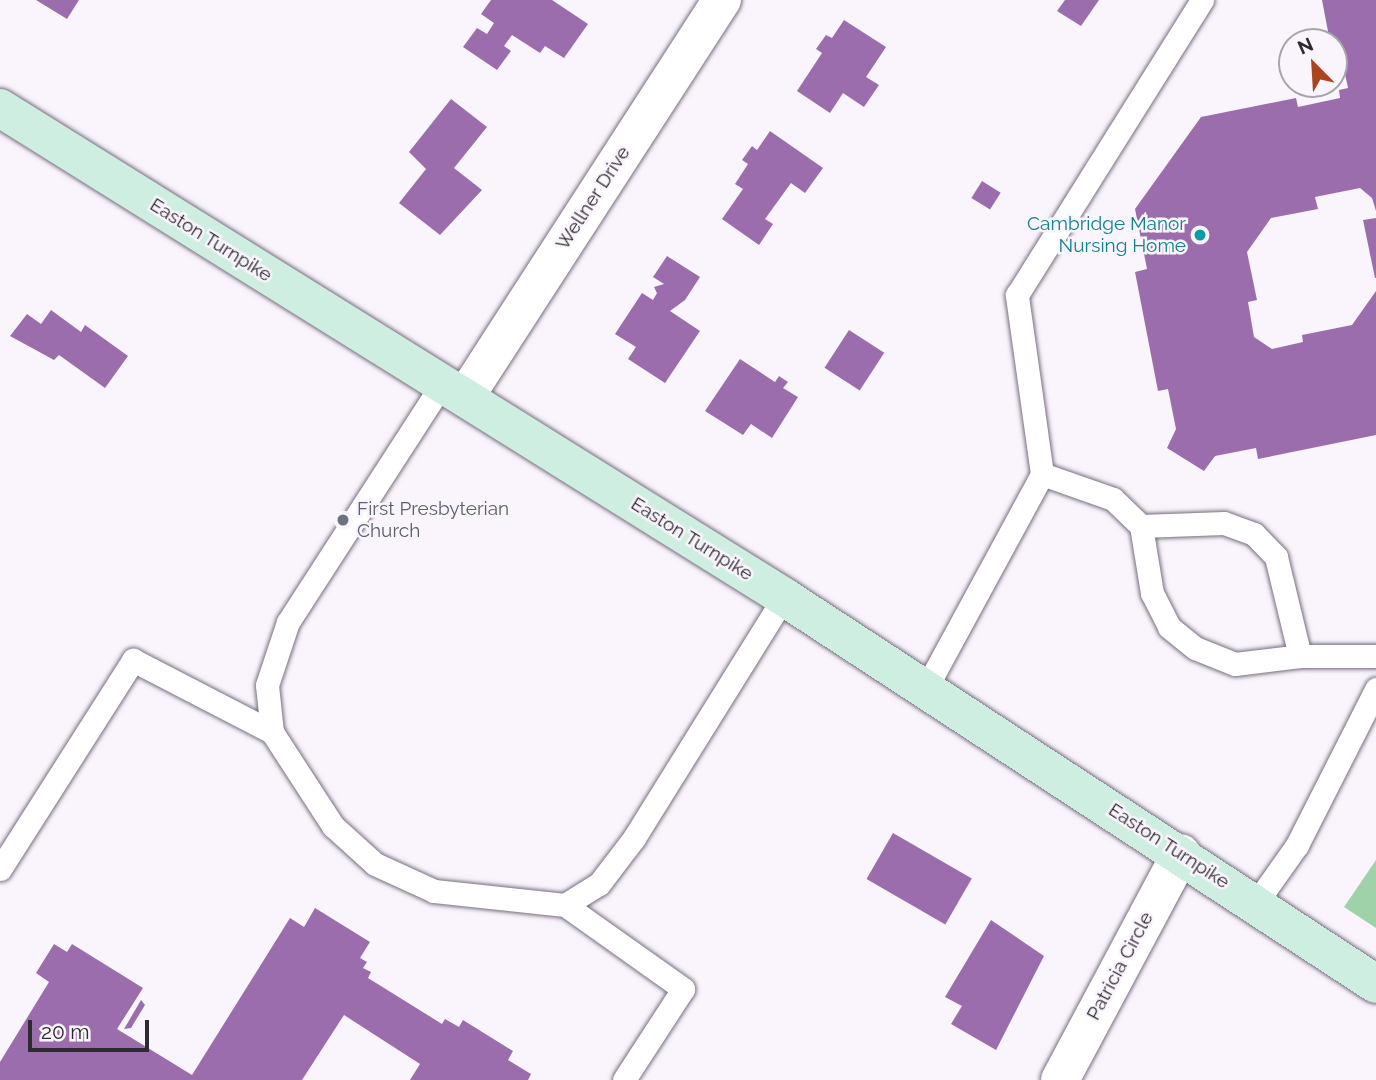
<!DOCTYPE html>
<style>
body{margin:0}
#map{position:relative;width:1376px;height:1080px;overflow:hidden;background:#faf5fd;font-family:Raleway,sans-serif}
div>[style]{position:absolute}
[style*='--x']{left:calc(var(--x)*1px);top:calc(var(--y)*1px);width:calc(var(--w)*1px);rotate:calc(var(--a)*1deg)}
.green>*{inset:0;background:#9fd2a9}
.building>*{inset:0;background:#9b6dac;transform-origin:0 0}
.roads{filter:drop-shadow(0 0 2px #796d7e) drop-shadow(0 0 2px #796d7e)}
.lane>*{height:23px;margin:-11.5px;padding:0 11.5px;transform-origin:11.5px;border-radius:11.5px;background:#fff}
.street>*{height:38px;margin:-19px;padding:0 19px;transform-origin:19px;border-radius:19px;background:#fff}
.secondary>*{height:38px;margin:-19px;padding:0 19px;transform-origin:19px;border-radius:19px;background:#cdeee0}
.dots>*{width:19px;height:19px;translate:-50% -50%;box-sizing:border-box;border:4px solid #faf5fd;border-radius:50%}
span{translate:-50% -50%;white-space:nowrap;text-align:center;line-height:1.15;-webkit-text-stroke:5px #faf5fd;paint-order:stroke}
.street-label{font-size:19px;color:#2f2a31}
.culture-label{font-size:19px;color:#0d838f}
.right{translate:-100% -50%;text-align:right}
.worship-label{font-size:19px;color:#5b616d}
.left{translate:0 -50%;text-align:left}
.north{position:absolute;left:1278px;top:28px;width:70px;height:70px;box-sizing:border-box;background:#faf5fd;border:2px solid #a9a4ab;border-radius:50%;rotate:336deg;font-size:19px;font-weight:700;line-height:28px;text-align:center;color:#2f2a31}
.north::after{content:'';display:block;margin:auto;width:24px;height:32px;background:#aa431e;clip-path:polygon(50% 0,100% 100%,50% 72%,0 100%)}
.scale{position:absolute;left:28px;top:1020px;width:121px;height:32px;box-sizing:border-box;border:4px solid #2f2a31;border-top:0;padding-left:9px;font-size:21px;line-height:24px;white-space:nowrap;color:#2f2a31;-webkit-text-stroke:5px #faf5fd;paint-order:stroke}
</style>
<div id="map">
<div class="green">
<div style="clip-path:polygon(1376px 860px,1376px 928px,1344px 907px)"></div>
</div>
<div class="building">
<div style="clip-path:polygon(36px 0,79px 0,67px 19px)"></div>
<div style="clip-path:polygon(491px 0,552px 0,588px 24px,564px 58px,545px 46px,540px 53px,512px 35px,504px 46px,511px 51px,497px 70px,463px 47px,477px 28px,487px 34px,494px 23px,481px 14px)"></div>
<div style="clip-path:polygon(1065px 0,1099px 0,1081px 26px,1057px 11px)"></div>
<div style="clip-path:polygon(1322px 0,1376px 0,1376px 211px,1372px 198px,1360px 188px,1315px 197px,1318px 209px,1271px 218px,1247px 252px,1257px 300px,1248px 302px,1254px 337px,1272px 349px,1303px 342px,1302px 335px,1352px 325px,1376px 291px,1376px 435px,1258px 459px,1256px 448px,1215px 456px,1204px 471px,1167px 448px,1176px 429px,1168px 389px,1158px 391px,1135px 272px,1147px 269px,1135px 209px,1201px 117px,1296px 98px,1298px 107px,1340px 98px,1339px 90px,1348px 88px,1339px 46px,1330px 42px)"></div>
<div style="clip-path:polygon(844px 20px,886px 47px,866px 77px,879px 85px,864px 107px,843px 93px,830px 113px,797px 91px,822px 53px,816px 49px,826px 35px,832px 38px)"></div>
<div style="clip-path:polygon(451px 99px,487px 127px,454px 168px,482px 190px,440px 235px,399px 203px,426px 169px,409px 152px)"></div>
<div style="clip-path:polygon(770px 131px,823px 168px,805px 193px,791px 183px,765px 219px,773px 224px,759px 245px,722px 219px,743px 189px,735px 184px,748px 164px,742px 160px,752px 146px,757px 150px)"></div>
<div style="left:982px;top:181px;width:22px;height:20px;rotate:32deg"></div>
<div style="clip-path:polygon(1376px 218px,1376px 278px,1375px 278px,1363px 220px)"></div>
<div style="clip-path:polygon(667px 256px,700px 277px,685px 300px,670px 311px,700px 331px,665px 383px,628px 359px,636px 347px,615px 334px,642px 293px,653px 300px,657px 293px,654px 287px,664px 284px,653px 277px)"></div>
<div style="clip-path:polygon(51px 310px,81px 332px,85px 325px,128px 356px,105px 388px,59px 355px,54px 360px,10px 336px,27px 314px,41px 324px)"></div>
<div style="left:849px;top:330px;width:42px;height:45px;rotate:33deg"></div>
<div style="clip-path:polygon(740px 359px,775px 382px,779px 376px,788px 382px,783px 388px,798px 397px,772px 438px,751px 424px,743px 435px,705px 411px)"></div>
<div style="left:893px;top:833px;width:91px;height:53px;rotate:30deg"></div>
<div style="clip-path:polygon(315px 908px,370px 942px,360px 958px,367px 962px,363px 968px,371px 972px,368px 978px,442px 1024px,445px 1019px,459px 1027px,463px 1020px,513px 1051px,508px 1060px,531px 1074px,528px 1080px,410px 1080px,420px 1064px,344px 1015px,302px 1080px,0 1080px,0 1062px,49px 982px,36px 973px,54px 944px,67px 952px,72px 944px,143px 988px,117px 1029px,192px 1075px,290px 918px,304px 927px)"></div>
<div style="clip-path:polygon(991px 920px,1044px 956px,996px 1050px,951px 1024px,962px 1006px,945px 997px)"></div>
<div style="clip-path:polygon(141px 1000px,145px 1005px,131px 1028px,124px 1029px)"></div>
</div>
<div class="roads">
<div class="lane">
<div style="--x:1042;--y:474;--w:75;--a:19.4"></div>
<div style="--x:1113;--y:499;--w:39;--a:44"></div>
<div style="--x:1141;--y:526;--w:68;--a:80.7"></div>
<div style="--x:1152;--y:593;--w:38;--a:63"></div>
<div style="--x:1169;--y:627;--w:33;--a:39"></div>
<div style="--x:1195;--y:648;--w:43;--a:21.8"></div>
<div style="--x:1235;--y:664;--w:65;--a:-7"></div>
<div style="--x:1300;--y:656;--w:76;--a:0"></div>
<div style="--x:1141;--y:526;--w:83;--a:-2.1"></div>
<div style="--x:1224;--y:523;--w:32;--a:20"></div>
<div style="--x:1254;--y:534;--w:32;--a:46"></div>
<div style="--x:1276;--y:557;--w:102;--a:76.4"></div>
<div style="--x:926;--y:688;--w:243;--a:-61.5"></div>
<div style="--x:1042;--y:474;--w:181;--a:-98"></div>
<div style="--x:1017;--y:295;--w:348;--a:-57.9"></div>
<div style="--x:272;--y:732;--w:47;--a:-96.1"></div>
<div style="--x:267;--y:685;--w:66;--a:-71.6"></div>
<div style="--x:288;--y:622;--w:283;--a:-57.1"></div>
<div style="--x:0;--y:869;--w:248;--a:-57.5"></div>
<div style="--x:133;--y:660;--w:157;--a:27.4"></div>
<div style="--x:272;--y:732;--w:112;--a:57"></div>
<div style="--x:333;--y:826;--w:57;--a:42.1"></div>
<div style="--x:375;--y:864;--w:65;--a:24.6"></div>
<div style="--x:434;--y:891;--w:132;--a:6.1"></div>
<div style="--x:565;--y:905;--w:145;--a:35.4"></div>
<div style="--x:683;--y:989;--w:108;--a:123"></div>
<div style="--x:1256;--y:903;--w:71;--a:-54.7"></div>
<div style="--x:1297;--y:845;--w:175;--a:-63.1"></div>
<div style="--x:565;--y:905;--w:40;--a:-32"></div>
<div style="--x:599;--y:884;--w:58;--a:-52.7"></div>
<div style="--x:634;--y:838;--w:284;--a:-58.1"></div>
</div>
<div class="street">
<div style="--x:465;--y:397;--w:473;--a:-57.1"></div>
<div style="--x:1060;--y:1080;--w:257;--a:-61.9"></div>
</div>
<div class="secondary">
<div style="--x:0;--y:108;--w:924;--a:31.95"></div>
<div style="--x:784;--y:597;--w:707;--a:33.17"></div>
</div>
</div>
<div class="dots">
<div style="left:1200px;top:235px;background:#0f9aa8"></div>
<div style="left:343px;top:520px;background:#6b7280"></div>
</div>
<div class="street-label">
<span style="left:593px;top:198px;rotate:-57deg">Wellner Drive</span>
<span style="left:211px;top:240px;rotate:32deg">Easton Turnpike</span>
<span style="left:692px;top:539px;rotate:32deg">Easton Turnpike</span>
<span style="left:1169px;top:846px;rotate:33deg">Easton Turnpike</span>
<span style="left:1120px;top:966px;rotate:-62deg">Patricia Circle</span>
</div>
<div class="culture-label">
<span class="right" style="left:1186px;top:235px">Cambridge Manor<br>Nursing Home</span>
</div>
<div class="worship-label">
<span class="left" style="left:357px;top:520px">First Presbyterian<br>Church</span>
</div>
<div class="north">N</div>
<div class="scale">20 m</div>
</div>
